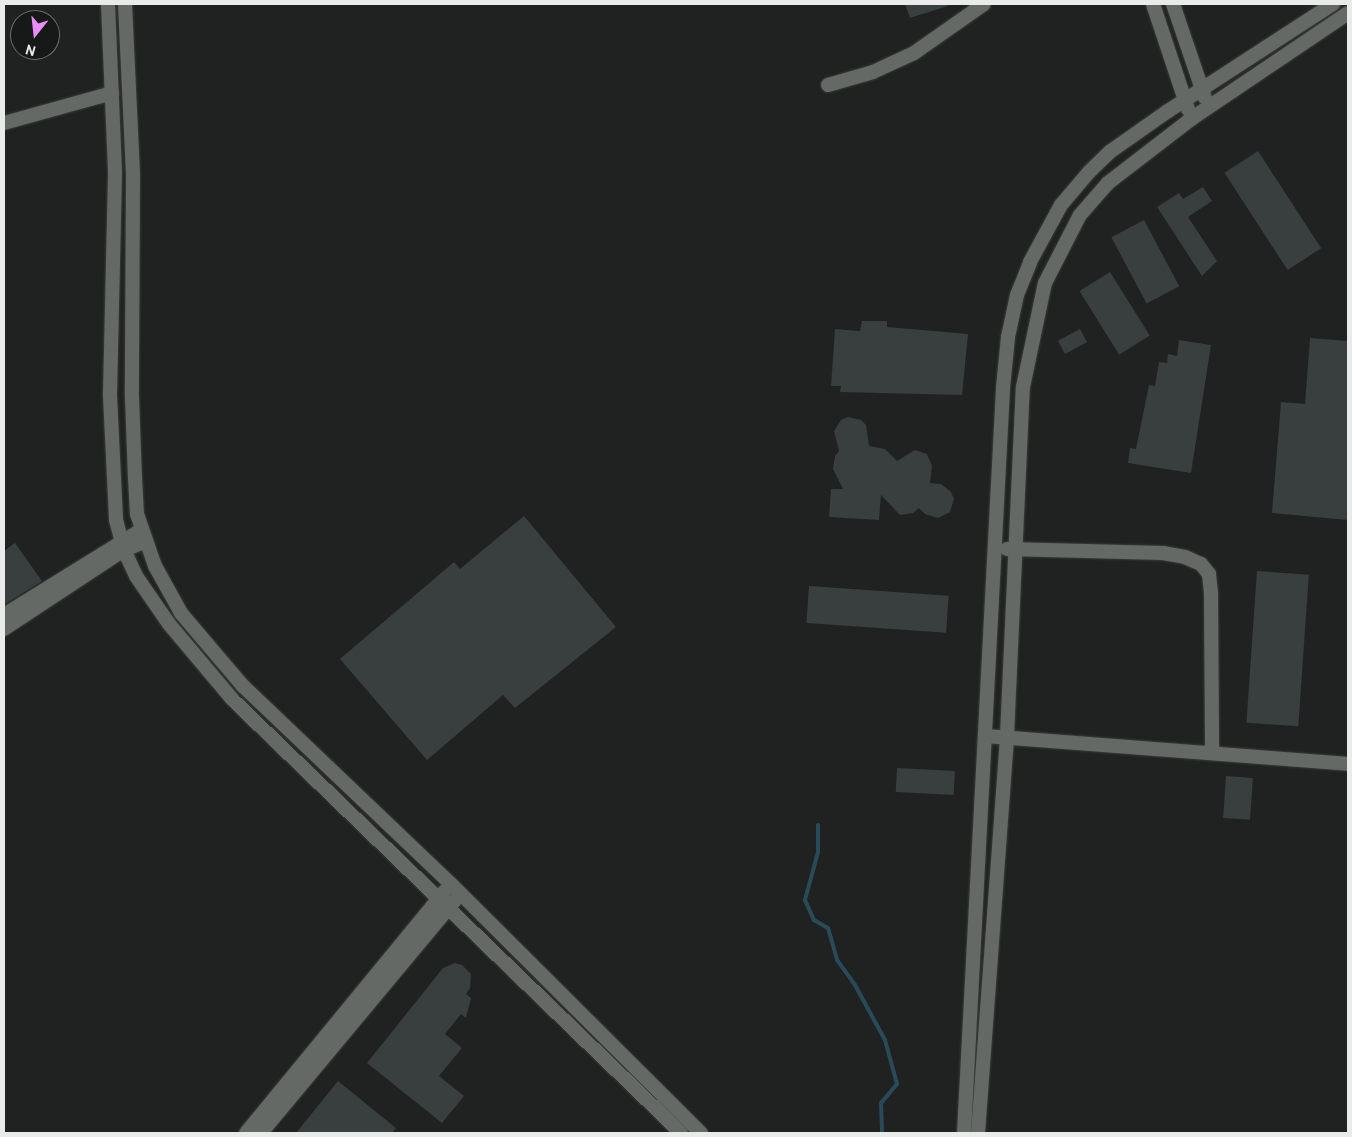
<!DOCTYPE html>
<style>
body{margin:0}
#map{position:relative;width:1352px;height:1137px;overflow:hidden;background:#1f2221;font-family:Overpass,sans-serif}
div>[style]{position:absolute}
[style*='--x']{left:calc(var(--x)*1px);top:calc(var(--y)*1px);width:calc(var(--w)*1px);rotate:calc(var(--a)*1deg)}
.stream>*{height:4px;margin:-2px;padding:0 2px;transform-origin:2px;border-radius:2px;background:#294a58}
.building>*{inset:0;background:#393e3e;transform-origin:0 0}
.roads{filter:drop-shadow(0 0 1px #3a3d3b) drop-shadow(0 0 1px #3a3d3b)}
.minor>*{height:14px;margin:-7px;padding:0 7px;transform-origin:7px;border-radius:7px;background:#646966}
span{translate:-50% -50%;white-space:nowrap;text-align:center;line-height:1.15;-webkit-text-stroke:4px #161917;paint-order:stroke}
.frame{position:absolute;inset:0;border:5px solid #e9ebea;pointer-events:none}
.north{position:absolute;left:10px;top:10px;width:50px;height:50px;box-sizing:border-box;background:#161917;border:1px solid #6a6d6b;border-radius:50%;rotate:196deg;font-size:14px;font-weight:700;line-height:20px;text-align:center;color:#e9ebea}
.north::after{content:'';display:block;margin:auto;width:18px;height:22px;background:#eb8cfb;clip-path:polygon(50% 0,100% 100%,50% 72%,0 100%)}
</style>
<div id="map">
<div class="stream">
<div style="--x:818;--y:825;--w:27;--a:90"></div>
<div style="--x:818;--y:852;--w:50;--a:105.2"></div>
<div style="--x:805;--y:900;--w:22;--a:66"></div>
<div style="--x:814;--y:920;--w:16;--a:30"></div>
<div style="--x:828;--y:928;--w:33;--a:74"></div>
<div style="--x:837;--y:960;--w:31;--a:54"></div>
<div style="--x:855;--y:985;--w:63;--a:61.4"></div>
<div style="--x:885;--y:1040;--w:46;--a:74.7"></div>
<div style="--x:897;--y:1084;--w:25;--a:130"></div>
<div style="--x:881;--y:1103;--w:30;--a:88"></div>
</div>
<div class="building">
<div style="clip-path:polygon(905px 4px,947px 4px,948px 6px,910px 18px)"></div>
<div style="left:1258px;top:151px;width:116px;height:40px;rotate:57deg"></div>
<div style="clip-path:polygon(1203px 187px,1212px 201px,1188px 217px,1217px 261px,1202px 276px,1157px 207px,1179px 193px,1183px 199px)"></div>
<div style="left:1144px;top:220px;width:75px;height:37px;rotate:62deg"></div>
<div style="left:1110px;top:272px;width:75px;height:36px;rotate:58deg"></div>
<div style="clip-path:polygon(862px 321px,887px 321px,887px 327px,968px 334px,962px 395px,840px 392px,841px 386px,831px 386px,835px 329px,860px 331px)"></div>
<div style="left:1080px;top:329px;width:15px;height:25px;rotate:62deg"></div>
<div style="clip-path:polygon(1310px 338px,1348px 341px,1348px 520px,1272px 513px,1281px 402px,1305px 404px)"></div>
<div style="clip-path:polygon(1179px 340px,1211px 345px,1191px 473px,1128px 463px,1130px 448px,1136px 449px,1149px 385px,1155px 386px,1159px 362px,1167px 363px,1168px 354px,1177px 356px)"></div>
<div style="clip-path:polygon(848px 417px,861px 420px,866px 425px,869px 446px,885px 449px,897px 461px,915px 450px,927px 454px,932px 466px,930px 483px,941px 484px,951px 492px,954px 499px,950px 512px,938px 518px,925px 514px,919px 508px,913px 513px,900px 515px,881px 495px,879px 520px,829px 517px,831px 489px,843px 489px,833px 469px,835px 456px,839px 451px,834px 431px,841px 420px)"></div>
<div style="clip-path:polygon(524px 516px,616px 627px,515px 708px,503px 695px,427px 760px,340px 659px,454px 562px,460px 569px)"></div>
<div style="clip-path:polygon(15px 543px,42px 581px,4px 605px,4px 551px)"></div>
<div style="left:1257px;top:571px;width:52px;height:152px;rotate:4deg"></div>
<div style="left:809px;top:586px;width:140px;height:37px;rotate:4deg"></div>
<div style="left:897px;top:768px;width:58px;height:24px;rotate:3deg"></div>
<div style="left:1226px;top:776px;width:27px;height:42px;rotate:4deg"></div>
<div style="clip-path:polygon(455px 963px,462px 965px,471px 974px,470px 988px,466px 994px,471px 998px,466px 1018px,461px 1014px,445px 1034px,462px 1048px,439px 1076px,464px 1096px,442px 1123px,367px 1063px,443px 968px)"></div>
<div style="clip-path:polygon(338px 1081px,396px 1128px,392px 1133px,296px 1133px)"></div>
</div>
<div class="roads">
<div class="minor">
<div style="--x:108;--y:4;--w:170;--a:87.6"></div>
<div style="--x:115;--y:174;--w:222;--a:91.3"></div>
<div style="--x:110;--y:396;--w:124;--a:87.2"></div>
<div style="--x:116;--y:520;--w:31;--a:75"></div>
<div style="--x:124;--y:550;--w:29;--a:65"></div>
<div style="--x:136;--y:576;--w:58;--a:55.5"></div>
<div style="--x:169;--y:624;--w:99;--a:49.9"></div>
<div style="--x:233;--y:700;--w:623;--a:44.02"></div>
<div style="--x:125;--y:4;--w:171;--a:87.3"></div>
<div style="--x:133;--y:175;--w:222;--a:90.3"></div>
<div style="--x:132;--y:397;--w:80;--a:87.9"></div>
<div style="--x:135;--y:477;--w:37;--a:87"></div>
<div style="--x:137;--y:514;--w:55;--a:70.9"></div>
<div style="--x:155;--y:566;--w:54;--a:61"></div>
<div style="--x:181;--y:613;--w:96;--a:49.7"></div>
<div style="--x:243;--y:686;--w:287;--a:43.6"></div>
<div style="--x:451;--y:884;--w:353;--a:44.9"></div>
<div style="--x:1153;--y:4;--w:111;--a:71.6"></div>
<div style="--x:1173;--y:4;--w:99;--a:71.2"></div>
<div style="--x:828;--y:85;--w:47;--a:-16.1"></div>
<div style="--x:873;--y:72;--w:45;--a:-24.9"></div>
<div style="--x:914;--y:53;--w:85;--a:-35"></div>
<div style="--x:4;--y:123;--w:112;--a:-15.5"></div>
<div style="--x:1007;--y:549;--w:156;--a:1.5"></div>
<div style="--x:1163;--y:553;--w:22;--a:10"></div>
<div style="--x:1185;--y:557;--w:17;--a:24"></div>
<div style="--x:1201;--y:564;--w:13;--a:51"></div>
<div style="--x:1209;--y:574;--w:19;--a:84"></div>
<div style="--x:1211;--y:593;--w:160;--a:89.6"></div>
<div style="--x:4;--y:615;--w:161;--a:-31.8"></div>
<div style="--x:4;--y:629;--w:144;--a:-33.4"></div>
<div style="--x:124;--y:550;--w:22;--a:-22"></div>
<div style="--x:986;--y:736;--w:363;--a:4.4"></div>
<div style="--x:246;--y:1133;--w:313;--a:-50.6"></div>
<div style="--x:261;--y:1133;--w:303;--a:-50.2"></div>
<div style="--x:964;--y:1133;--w:746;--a:-87"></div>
<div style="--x:1003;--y:388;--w:51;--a:-84.4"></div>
<div style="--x:1008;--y:337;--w:43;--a:-77.9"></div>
<div style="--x:1017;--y:295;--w:35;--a:-68"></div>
<div style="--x:1030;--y:262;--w:65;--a:-61.5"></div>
<div style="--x:1061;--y:205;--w:43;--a:-49.7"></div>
<div style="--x:1089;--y:172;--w:30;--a:-44"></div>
<div style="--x:1111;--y:151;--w:70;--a:-35.1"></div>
<div style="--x:1168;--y:111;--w:197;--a:-33"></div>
<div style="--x:978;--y:1133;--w:398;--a:-85.8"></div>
<div style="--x:1007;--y:736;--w:349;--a:-87.4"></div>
<div style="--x:1023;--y:387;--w:106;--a:-78.1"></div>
<div style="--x:1045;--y:283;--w:76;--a:-62.8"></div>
<div style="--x:1080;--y:215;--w:43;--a:-48.8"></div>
<div style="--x:1108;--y:183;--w:105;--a:-37.6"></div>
<div style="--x:1191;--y:119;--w:189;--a:-34"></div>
</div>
</div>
<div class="frame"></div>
<div class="north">N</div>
</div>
